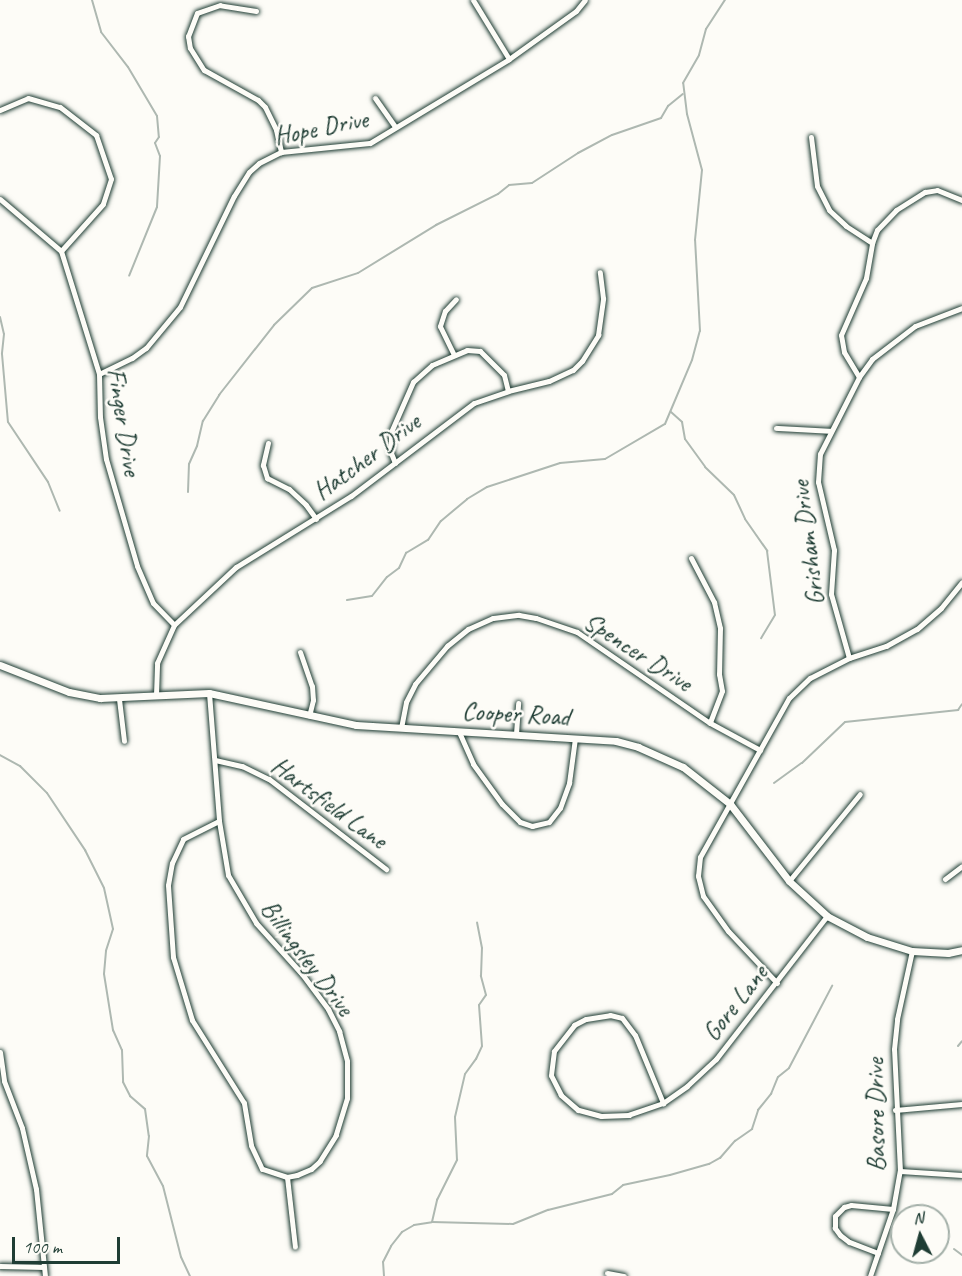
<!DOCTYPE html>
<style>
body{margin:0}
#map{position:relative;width:962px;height:1276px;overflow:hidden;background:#fdfcf7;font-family:Caveat,sans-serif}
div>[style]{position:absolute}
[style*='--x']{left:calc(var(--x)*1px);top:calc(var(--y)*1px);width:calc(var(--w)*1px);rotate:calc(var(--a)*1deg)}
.stream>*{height:2px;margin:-1px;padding:0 1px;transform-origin:1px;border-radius:1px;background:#aeb8b1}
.roads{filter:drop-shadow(0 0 2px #1f3d34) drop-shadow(0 0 2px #1f3d34)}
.minor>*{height:5px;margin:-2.5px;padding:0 2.5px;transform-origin:2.5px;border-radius:2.5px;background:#fdfcf7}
.tertiary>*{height:7px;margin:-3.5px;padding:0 3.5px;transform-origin:3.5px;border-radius:3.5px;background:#fdfcf7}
span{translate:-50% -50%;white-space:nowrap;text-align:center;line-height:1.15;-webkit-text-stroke:5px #fdfcf7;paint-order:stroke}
.street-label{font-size:26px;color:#1f3d34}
.north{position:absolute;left:890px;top:1204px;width:60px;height:60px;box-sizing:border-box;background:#fdfcf7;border:2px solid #a4b0a9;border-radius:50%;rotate:354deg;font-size:16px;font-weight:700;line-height:24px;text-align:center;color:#1f3d34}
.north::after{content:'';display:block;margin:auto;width:21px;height:27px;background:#1f3d34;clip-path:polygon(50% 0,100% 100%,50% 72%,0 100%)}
.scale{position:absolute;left:12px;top:1237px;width:108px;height:27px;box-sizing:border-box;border:3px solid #1f3d34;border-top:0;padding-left:8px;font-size:18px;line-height:21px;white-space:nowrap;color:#1f3d34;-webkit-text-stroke:4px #fdfcf7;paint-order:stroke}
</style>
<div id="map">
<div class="stream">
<div style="--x:92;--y:0;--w:33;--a:74"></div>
<div style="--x:101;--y:32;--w:44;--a:52.4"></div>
<div style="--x:128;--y:67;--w:57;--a:59.4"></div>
<div style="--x:157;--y:116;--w:21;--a:85"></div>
<div style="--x:159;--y:137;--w:7;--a:124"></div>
<div style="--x:155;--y:143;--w:14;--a:69"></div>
<div style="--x:160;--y:156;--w:51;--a:93.4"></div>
<div style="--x:157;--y:207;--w:74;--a:112.1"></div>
<div style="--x:0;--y:317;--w:17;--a:77"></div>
<div style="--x:4;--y:334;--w:20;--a:96"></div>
<div style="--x:2;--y:354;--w:68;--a:85"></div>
<div style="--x:8;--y:422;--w:72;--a:56.3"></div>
<div style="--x:48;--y:482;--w:31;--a:68"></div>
<div style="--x:671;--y:412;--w:15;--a:42"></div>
<div style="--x:682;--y:422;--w:17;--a:80"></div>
<div style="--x:685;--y:439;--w:34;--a:54"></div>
<div style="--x:705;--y:467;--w:40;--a:44"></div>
<div style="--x:734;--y:495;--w:26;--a:65"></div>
<div style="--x:745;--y:519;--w:39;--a:55"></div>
<div style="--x:767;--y:551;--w:64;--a:82.9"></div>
<div style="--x:775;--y:615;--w:27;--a:121"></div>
<div style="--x:188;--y:492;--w:28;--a:-88"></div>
<div style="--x:189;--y:464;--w:20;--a:-66"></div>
<div style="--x:197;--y:446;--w:26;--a:-77"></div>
<div style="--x:203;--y:421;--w:31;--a:-58"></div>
<div style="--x:219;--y:395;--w:89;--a:-51.8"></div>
<div style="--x:274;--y:325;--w:53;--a:-44.2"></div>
<div style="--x:312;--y:288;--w:48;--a:-18.1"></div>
<div style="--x:358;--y:273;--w:92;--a:-31.6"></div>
<div style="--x:436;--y:225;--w:69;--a:-26.6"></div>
<div style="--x:498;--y:194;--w:14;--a:-39"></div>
<div style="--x:509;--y:185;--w:23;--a:-5"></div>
<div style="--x:532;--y:183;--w:55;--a:-33.1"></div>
<div style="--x:578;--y:153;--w:38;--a:-28"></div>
<div style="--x:612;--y:135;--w:52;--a:-19.1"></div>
<div style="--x:661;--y:118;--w:14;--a:-60"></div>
<div style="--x:668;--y:106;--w:19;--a:-39"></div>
<div style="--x:347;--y:600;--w:25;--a:-9"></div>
<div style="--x:372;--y:596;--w:24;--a:-52"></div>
<div style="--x:387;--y:577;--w:15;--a:-37"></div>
<div style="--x:399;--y:568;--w:17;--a:-65"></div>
<div style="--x:406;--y:553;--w:26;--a:-31"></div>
<div style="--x:428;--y:540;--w:23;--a:-56"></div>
<div style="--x:441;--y:521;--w:34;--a:-40"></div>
<div style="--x:467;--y:499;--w:23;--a:-31"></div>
<div style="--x:487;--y:487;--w:77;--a:-18.2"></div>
<div style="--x:560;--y:463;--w:45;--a:-5.1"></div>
<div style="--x:605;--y:459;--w:69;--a:-30.3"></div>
<div style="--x:665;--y:424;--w:69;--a:-67.1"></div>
<div style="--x:692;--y:360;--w:30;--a:-75"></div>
<div style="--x:700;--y:331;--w:91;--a:-93.1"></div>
<div style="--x:695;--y:240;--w:70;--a:-84.3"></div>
<div style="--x:702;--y:170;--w:58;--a:-105"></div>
<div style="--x:687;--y:114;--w:31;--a:-97"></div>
<div style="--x:683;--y:83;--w:32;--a:-60"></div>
<div style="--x:699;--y:55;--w:27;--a:-75"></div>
<div style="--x:706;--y:29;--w:35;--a:-57"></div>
<div style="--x:0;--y:755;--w:23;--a:29"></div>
<div style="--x:20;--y:766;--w:38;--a:45"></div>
<div style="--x:47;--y:793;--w:69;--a:56.3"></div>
<div style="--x:85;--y:850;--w:42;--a:63.4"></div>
<div style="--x:104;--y:888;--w:42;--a:77.6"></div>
<div style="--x:113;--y:929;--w:23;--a:108"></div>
<div style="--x:106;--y:951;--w:23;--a:95"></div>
<div style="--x:104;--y:974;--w:57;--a:80.9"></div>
<div style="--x:113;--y:1030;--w:22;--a:66"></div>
<div style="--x:122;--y:1050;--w:32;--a:88"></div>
<div style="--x:123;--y:1082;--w:16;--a:63"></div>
<div style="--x:130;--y:1096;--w:20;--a:41"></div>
<div style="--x:145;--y:1109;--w:27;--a:82"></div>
<div style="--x:149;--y:1136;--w:20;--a:96"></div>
<div style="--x:147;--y:1156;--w:34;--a:62"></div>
<div style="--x:163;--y:1186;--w:73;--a:75.8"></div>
<div style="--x:181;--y:1257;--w:21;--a:65"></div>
<div style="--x:774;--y:783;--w:34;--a:-36"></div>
<div style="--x:802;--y:763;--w:59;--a:-43.6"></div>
<div style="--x:845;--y:722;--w:114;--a:-6.1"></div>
<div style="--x:958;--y:710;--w:7;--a:-56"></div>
<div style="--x:958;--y:1046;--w:6;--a:-51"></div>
<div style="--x:432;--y:1222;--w:23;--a:-77"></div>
<div style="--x:437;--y:1200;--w:45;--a:-63.4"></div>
<div style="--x:457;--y:1160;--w:43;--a:-92.7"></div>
<div style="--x:455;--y:1117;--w:44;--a:-76.9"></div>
<div style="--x:465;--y:1074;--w:19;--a:-54"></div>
<div style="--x:476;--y:1059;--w:14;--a:-65"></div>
<div style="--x:482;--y:1046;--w:41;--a:-94.2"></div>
<div style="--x:479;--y:1005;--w:12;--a:-55"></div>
<div style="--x:486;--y:995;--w:20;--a:-105"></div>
<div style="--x:481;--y:976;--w:28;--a:-88"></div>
<div style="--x:482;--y:948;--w:26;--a:-101"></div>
<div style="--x:954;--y:1249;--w:10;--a:37"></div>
<div style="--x:384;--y:1276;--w:14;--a:-94"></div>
<div style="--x:383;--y:1262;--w:18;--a:-63"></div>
<div style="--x:391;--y:1246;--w:18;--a:-52"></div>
<div style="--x:402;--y:1232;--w:14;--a:-30"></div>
<div style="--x:414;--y:1225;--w:18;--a:-9"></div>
<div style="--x:432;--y:1222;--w:81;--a:1.4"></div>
<div style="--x:513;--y:1224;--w:38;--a:-22"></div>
<div style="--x:548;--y:1210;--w:66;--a:-14"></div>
<div style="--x:612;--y:1194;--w:14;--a:-39"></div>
<div style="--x:623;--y:1185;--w:48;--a:-12"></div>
<div style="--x:670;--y:1175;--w:41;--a:-15.8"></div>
<div style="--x:709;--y:1164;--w:13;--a:-29"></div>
<div style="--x:720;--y:1158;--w:23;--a:-49"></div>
<div style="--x:735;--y:1141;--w:21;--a:-35"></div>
<div style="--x:752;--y:1129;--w:20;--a:-72"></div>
<div style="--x:758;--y:1110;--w:21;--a:-51"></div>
<div style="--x:771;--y:1094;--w:18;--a:-68"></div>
<div style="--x:778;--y:1077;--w:14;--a:-39"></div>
<div style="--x:789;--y:1068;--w:93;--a:-62.3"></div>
</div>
<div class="roads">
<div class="minor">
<div style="--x:473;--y:0;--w:69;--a:58.6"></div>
<div style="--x:256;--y:11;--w:36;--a:-171"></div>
<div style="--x:220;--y:5;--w:24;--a:161"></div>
<div style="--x:197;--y:13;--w:25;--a:111"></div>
<div style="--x:188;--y:36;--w:12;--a:81"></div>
<div style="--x:190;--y:48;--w:26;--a:58"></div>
<div style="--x:204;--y:70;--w:62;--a:29.1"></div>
<div style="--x:258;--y:100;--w:10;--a:45"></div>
<div style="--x:265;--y:107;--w:25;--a:64"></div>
<div style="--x:276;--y:130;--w:23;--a:77"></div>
<div style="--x:375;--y:98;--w:35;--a:55"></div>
<div style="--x:0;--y:110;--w:30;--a:-23"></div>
<div style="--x:28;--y:98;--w:33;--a:16"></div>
<div style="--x:60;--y:107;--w:46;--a:37.9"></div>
<div style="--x:96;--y:135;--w:46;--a:71.2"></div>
<div style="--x:111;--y:179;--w:26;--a:108"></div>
<div style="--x:103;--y:204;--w:63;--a:131.8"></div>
<div style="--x:61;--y:251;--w:80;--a:-139.6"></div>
<div style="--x:811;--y:137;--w:49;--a:83"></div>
<div style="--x:817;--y:186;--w:27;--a:63"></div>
<div style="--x:829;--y:210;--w:23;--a:43"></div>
<div style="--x:846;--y:226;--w:31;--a:33"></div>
<div style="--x:61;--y:251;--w:129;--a:72.8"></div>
<div style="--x:99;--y:374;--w:43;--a:88.7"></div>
<div style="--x:100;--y:417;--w:42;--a:81.9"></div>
<div style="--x:106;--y:459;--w:111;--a:73.8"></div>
<div style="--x:137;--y:566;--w:40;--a:66.6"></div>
<div style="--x:153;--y:603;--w:30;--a:46"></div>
<div style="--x:454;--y:355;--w:32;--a:-116"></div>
<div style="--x:440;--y:326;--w:16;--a:-72"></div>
<div style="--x:445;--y:311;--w:16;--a:-47"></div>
<div style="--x:99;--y:374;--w:37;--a:-26"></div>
<div style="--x:132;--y:358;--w:17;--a:-36"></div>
<div style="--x:146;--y:348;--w:53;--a:-50.3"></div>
<div style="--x:180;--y:307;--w:123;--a:-64.1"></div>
<div style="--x:234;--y:196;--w:28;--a:-58"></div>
<div style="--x:249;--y:172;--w:13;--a:-42"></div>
<div style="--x:259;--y:163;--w:25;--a:-27"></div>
<div style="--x:281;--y:152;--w:89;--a:-5.8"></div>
<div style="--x:370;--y:143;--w:162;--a:-31.1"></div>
<div style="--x:509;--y:59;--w:82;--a:-35.6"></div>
<div style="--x:576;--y:11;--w:14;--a:-51"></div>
<div style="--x:859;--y:377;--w:29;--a:-121"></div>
<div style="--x:844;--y:352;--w:17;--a:-100"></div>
<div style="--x:841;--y:335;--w:62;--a:-66.3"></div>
<div style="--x:866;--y:278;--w:36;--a:-80"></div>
<div style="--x:872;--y:243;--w:14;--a:-69"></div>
<div style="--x:877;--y:230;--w:28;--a:-46"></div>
<div style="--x:896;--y:210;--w:34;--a:-32"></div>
<div style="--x:925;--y:192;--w:12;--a:-9"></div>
<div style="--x:937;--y:190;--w:27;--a:22"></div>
<div style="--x:776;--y:428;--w:55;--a:3.1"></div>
<div style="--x:268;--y:443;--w:23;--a:103"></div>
<div style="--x:263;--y:465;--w:14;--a:73"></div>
<div style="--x:267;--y:478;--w:25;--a:27"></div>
<div style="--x:289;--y:489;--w:23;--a:43"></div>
<div style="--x:306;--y:505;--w:17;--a:54"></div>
<div style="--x:395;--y:463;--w:11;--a:-112"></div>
<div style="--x:391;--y:453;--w:21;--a:-90"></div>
<div style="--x:391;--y:432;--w:55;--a:-66.3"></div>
<div style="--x:413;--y:382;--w:25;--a:-42"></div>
<div style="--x:432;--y:365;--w:38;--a:-23"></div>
<div style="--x:467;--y:350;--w:13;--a:4"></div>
<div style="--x:480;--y:351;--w:34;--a:45"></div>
<div style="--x:504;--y:375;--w:16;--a:76"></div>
<div style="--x:691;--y:558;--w:50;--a:62.4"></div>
<div style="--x:714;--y:602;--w:27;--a:77"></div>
<div style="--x:720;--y:628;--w:46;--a:91.2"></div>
<div style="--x:719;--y:674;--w:17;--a:80"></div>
<div style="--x:722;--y:691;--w:34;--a:111"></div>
<div style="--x:300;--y:652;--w:36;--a:71"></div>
<div style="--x:312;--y:686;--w:14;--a:86"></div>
<div style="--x:313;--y:700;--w:16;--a:104"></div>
<div style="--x:849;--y:658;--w:66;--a:-105.7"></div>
<div style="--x:831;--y:594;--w:44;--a:-86.1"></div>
<div style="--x:834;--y:550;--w:70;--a:-103.2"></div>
<div style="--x:818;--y:482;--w:28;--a:-86"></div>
<div style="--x:820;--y:454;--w:86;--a:-63.1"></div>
<div style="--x:859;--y:377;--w:22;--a:-54"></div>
<div style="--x:872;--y:359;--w:54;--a:-37.5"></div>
<div style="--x:915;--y:326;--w:50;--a:-21"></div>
<div style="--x:209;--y:693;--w:128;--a:85.5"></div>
<div style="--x:219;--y:821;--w:55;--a:80.5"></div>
<div style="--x:228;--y:875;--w:56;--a:59.7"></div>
<div style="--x:256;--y:923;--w:69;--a:48"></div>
<div style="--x:302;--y:974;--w:44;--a:53.4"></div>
<div style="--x:328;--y:1009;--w:25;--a:63"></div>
<div style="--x:339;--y:1031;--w:31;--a:75"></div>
<div style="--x:347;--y:1061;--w:37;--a:90"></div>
<div style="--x:347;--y:1098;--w:39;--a:107"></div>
<div style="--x:336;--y:1135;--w:31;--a:122"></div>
<div style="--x:320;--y:1161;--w:12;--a:138"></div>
<div style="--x:311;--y:1169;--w:15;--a:157"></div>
<div style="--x:297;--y:1175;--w:10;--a:169"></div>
<div style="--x:287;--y:1177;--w:26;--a:-162"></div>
<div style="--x:262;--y:1169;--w:26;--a:-115"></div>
<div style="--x:251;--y:1145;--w:43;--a:-99.5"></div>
<div style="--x:244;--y:1103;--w:98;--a:-122.1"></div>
<div style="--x:192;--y:1020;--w:66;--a:-106.8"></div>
<div style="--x:173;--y:957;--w:72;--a:-94"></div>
<div style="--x:168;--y:885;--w:22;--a:-80"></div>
<div style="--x:172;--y:863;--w:26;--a:-65"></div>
<div style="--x:183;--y:839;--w:40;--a:-26.6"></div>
<div style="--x:156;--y:695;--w:32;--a:-88"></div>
<div style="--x:157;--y:663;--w:42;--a:-65.9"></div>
<div style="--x:174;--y:625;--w:85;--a:-43.1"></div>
<div style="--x:236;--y:567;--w:135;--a:-31.7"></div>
<div style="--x:351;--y:496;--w:154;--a:-37.1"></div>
<div style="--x:474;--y:403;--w:36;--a:-19"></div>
<div style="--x:508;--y:391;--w:42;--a:-13.7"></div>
<div style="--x:549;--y:381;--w:26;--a:-25"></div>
<div style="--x:573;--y:370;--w:13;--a:-45"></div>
<div style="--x:582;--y:361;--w:31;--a:-58"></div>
<div style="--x:598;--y:335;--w:37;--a:-82"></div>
<div style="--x:603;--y:298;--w:26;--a:-97"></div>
<div style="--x:119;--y:699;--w:42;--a:83.2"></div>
<div style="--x:401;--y:728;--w:26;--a:-79"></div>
<div style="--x:406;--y:702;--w:20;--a:-63"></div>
<div style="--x:415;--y:684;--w:50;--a:-49.9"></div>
<div style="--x:447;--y:646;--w:27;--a:-39"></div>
<div style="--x:468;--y:629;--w:27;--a:-24"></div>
<div style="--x:493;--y:618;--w:26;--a:-7"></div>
<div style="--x:519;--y:615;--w:17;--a:10"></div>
<div style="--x:536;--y:618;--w:43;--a:18.9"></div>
<div style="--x:577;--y:632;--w:161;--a:34.4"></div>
<div style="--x:710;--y:723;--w:57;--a:28.4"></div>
<div style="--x:459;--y:732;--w:35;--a:66"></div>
<div style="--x:473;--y:764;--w:49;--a:54.1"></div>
<div style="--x:502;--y:804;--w:25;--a:45"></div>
<div style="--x:520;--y:822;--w:13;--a:18"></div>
<div style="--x:532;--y:826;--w:17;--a:-13"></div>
<div style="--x:549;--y:822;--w:18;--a:-52"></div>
<div style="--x:560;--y:808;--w:27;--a:-70"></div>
<div style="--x:569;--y:783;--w:45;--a:-82.4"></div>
<div style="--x:516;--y:734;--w:31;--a:-86"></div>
<div style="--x:215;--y:760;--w:28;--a:13"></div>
<div style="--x:242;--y:766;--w:30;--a:26"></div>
<div style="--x:269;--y:779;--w:148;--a:37.6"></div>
<div style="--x:945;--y:879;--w:21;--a:-37"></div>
<div style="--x:789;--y:881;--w:112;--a:-50.8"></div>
<div style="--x:777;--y:983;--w:71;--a:-133.3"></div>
<div style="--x:728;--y:931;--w:43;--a:-125.5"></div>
<div style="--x:703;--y:896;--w:21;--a:-104"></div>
<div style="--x:698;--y:876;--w:19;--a:-84"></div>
<div style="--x:700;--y:857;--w:182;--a:-60.8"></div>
<div style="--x:789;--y:698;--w:29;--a:-44"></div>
<div style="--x:810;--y:678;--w:44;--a:-27.1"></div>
<div style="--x:849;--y:658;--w:39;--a:-18"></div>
<div style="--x:886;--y:646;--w:35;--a:-29"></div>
<div style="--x:917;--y:629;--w:32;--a:-41"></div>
<div style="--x:941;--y:608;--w:33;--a:-51"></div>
<div style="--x:610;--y:1015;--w:12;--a:14"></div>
<div style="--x:622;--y:1018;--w:21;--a:53"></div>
<div style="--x:635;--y:1035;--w:74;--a:67.6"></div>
<div style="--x:663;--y:1103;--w:36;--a:161"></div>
<div style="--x:629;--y:1115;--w:28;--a:178"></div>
<div style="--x:601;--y:1116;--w:24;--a:-165"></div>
<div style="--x:578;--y:1110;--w:23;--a:-139"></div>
<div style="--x:561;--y:1095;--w:22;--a:-117"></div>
<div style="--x:551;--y:1075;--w:24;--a:-83"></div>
<div style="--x:554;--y:1051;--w:33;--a:-52"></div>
<div style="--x:574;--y:1025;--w:13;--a:-27"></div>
<div style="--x:586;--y:1019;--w:24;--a:-9"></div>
<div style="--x:0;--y:1052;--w:29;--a:82"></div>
<div style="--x:4;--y:1081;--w:50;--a:69"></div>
<div style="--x:22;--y:1128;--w:63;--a:77.1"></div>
<div style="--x:36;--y:1189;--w:87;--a:84.1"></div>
<div style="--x:663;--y:1103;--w:29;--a:-35"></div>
<div style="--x:687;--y:1086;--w:40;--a:-43"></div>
<div style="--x:716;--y:1059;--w:181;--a:-52.2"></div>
<div style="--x:895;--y:1110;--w:67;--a:-5.1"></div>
<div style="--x:900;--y:1171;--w:62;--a:3.7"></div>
<div style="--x:287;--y:1177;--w:70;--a:83.5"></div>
<div style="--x:878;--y:1253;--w:31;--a:-159"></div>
<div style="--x:849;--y:1242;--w:11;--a:-142"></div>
<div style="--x:840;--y:1235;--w:9;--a:-126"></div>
<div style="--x:835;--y:1228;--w:12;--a:-90"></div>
<div style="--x:835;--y:1216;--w:13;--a:-45"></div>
<div style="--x:844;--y:1207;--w:7;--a:-16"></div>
<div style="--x:851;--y:1205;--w:42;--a:5.4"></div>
<div style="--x:0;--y:1266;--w:44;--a:1.3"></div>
<div style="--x:607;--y:1273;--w:17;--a:10"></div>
<div style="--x:870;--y:1276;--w:71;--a:-71.1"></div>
<div style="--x:893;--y:1209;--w:39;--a:-80"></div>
<div style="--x:900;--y:1171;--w:122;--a:-92.8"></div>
<div style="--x:894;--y:1049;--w:30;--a:-84"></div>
<div style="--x:897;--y:1019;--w:70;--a:-77.6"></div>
</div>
<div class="tertiary">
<div style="--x:0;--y:665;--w:74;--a:21.4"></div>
<div style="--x:69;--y:692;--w:32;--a:11"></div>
<div style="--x:100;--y:698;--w:109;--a:-2.6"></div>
<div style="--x:209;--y:693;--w:150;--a:12.3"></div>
<div style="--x:356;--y:725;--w:260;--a:3.5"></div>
<div style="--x:616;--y:741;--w:23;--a:15"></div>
<div style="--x:638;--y:747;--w:49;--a:24"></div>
<div style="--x:683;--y:767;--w:60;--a:38.2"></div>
<div style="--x:730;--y:804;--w:97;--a:52.5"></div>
<div style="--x:789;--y:881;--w:52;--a:42.6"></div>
<div style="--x:827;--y:916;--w:45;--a:27.7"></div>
<div style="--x:867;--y:937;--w:47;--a:17.3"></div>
<div style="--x:912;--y:951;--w:36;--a:3"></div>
<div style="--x:948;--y:953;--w:14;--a:-12"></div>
</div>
</div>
<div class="street-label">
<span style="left:321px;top:128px;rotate:-11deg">Hope Drive</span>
<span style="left:124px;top:422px;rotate:81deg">Finger Drive</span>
<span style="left:367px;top:457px;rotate:-37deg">Hatcher Drive</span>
<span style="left:808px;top:543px;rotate:-97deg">Grisham Drive</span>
<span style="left:638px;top:652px;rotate:33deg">Spencer Drive</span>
<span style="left:516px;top:714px;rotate:3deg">Cooper Road</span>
<span style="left:329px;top:803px;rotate:36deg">Hartsfield Lane</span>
<span style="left:307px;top:958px;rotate:53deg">Billingsley Drive</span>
<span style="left:735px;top:1003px;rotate:-52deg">Gore Lane</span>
<span style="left:876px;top:1115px;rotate:-91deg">Basore Drive</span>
</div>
<div class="north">N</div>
<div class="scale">100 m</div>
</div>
